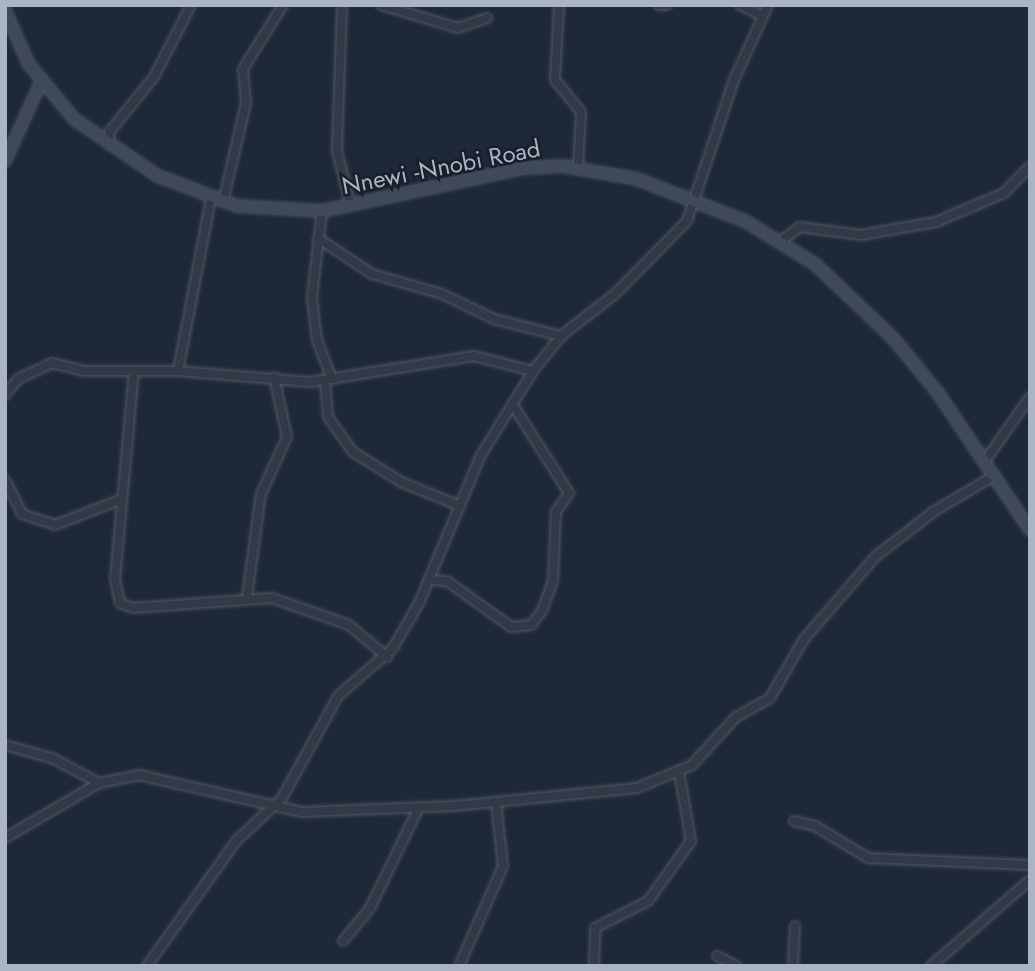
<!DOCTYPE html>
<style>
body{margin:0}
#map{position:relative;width:1035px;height:971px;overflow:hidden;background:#1e2836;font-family:Jost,sans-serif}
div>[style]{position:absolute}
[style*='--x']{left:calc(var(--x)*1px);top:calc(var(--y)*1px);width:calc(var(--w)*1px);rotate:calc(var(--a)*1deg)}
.roads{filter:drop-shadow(0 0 2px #4f5765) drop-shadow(0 0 2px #4f5765)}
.street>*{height:8px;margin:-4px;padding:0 4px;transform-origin:4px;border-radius:4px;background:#323a47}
.secondary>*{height:10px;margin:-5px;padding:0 5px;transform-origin:5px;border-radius:5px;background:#3f495a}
span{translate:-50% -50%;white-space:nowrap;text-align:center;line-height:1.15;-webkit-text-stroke:5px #171f2b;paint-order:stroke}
.street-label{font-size:24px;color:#abb4c4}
.frame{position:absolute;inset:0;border:7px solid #abb4c4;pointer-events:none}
</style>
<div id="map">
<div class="roads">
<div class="street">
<div style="--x:342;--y:5;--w:146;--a:92"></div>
<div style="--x:337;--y:151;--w:57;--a:75.7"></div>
<div style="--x:381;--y:5;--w:80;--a:16.6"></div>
<div style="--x:458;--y:28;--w:31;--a:-19"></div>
<div style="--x:559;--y:5;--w:75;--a:93.1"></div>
<div style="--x:555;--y:80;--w:41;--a:50.9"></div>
<div style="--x:581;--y:112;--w:56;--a:93.1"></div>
<div style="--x:659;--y:5;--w:8;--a:0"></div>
<div style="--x:740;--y:5;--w:25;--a:26"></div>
<div style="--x:108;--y:144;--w:13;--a:-81"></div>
<div style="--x:110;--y:131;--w:70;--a:-50.8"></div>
<div style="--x:154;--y:77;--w:81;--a:-62.8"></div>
<div style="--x:223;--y:202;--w:102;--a:-76.9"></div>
<div style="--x:246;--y:103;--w:34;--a:-95"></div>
<div style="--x:243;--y:69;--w:75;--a:-58"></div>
<div style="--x:322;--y:211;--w:88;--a:96.6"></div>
<div style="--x:312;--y:298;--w:42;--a:83.2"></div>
<div style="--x:317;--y:340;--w:42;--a:69"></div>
<div style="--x:318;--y:238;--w:65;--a:33.7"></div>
<div style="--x:372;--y:274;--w:73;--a:15.9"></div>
<div style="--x:442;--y:294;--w:58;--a:25.7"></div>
<div style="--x:494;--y:319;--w:69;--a:14.2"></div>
<div style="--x:782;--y:240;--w:22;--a:-36"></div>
<div style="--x:800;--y:227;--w:62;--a:7.5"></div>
<div style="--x:861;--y:235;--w:76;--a:-9.8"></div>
<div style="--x:936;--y:222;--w:74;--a:-23.1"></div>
<div style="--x:1004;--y:193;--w:37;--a:-46"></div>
<div style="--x:134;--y:371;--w:208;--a:95.2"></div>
<div style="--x:115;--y:578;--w:25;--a:79"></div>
<div style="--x:120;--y:603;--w:14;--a:21"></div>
<div style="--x:133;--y:608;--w:139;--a:-4.1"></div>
<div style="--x:272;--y:598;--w:82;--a:19.3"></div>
<div style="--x:349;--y:625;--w:50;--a:40.1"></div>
<div style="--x:178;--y:371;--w:176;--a:-79.2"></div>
<div style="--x:325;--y:381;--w:36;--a:85"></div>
<div style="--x:328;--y:417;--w:43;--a:54.5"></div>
<div style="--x:353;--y:452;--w:57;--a:32"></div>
<div style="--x:401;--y:482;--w:64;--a:22.1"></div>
<div style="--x:5;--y:395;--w:21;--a:-51"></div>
<div style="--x:18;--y:379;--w:38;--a:-25"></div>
<div style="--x:52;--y:363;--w:33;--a:14"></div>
<div style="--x:84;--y:371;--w:94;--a:0"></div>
<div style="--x:178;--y:371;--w:132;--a:4.8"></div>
<div style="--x:310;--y:382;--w:166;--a:-9"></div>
<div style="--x:474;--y:356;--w:61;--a:14.3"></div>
<div style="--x:985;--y:461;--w:78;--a:-54.9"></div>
<div style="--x:5;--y:480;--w:38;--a:63"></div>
<div style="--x:22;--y:514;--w:35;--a:18"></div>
<div style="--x:55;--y:525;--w:72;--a:-21.2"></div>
<div style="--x:428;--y:580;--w:19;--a:3"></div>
<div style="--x:447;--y:581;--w:79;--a:35.7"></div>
<div style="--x:511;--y:627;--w:20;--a:-6"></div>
<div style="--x:531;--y:625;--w:18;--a:-52"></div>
<div style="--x:542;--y:611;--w:33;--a:-70"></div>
<div style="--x:553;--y:580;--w:68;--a:-87.5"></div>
<div style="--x:556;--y:512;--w:23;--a:-56"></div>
<div style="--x:569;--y:493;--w:104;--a:-122.5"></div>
<div style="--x:247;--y:597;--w:104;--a:-82.3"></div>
<div style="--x:261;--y:494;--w:63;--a:-65.5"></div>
<div style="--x:287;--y:437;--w:61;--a:-102.2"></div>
<div style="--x:5;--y:745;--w:51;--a:15.9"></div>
<div style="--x:54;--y:759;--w:51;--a:28.1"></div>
<div style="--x:794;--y:821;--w:22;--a:13"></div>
<div style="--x:815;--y:826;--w:62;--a:31.1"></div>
<div style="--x:868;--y:858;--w:162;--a:2.5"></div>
<div style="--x:5;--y:838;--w:109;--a:-30.3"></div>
<div style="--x:99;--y:783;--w:41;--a:-11.3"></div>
<div style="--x:139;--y:775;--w:167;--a:12.8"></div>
<div style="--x:302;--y:812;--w:152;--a:-2.3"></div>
<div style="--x:454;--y:806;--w:184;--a:-5.6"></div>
<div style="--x:637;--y:788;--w:60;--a:-22.7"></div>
<div style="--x:692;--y:765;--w:65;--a:-47.5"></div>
<div style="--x:736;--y:717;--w:39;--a:-29"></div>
<div style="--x:770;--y:698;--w:68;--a:-60"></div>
<div style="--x:804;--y:639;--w:108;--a:-49.1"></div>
<div style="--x:875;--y:557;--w:73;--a:-37.8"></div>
<div style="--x:933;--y:512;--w:72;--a:-30.8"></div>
<div style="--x:343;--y:941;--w:43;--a:-50.7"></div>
<div style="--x:370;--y:908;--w:112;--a:-64.1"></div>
<div style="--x:717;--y:956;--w:22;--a:27"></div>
<div style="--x:460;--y:964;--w:107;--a:-66.3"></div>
<div style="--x:503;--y:866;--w:63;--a:-96.3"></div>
<div style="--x:147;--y:966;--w:155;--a:-54.5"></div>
<div style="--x:237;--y:840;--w:62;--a:-43"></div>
<div style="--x:282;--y:798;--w:116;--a:-61.2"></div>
<div style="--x:338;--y:696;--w:73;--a:-41.1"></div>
<div style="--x:393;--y:648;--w:52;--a:-60"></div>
<div style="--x:419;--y:603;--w:160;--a:-67.3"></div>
<div style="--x:481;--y:455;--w:99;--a:-58.2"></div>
<div style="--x:533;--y:371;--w:45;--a:-51.3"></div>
<div style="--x:561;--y:336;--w:68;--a:-37.9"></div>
<div style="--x:615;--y:294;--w:103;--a:-45.4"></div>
<div style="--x:687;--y:221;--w:149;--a:-71.6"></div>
<div style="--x:734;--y:80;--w:82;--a:-65.6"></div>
<div style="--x:594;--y:966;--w:38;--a:-88"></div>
<div style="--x:595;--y:928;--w:59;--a:-27"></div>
<div style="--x:648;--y:901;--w:74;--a:-54.4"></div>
<div style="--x:691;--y:841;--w:70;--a:-99.9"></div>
<div style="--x:793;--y:966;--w:40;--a:-87.1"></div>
<div style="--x:931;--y:966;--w:131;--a:-41"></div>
</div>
<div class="secondary">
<div style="--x:5;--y:10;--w:58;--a:66.5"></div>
<div style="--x:28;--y:63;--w:72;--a:50.6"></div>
<div style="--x:74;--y:119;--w:102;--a:34.2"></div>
<div style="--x:158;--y:176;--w:85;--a:20.8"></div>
<div style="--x:237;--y:206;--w:85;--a:3.4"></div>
<div style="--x:322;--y:211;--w:207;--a:-12"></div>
<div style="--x:524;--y:168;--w:38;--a:-3"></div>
<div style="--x:562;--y:166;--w:76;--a:9.8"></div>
<div style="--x:637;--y:179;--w:116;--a:21.3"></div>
<div style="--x:745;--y:221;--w:82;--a:31.6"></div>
<div style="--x:815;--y:264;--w:108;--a:43.5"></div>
<div style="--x:893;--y:338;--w:71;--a:50.7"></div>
<div style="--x:938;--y:393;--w:165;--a:56.1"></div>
<div style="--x:5;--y:161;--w:87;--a:-65.5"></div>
</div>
</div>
<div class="street-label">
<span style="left:441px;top:167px;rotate:-11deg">Nnewi -Nnobi Road</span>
</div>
<div class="frame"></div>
</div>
